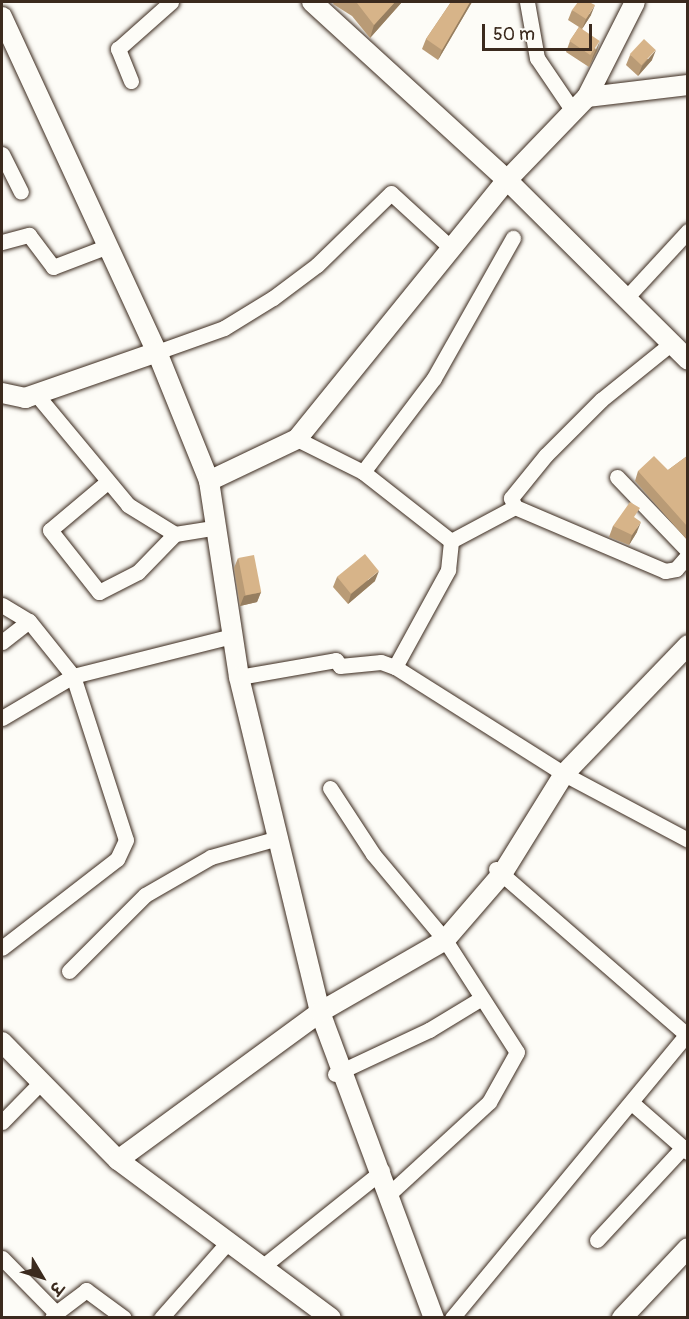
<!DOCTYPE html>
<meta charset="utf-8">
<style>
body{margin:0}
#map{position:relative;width:689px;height:1319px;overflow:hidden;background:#fdfcf7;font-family:Pangolin,"Playpen Sans Deva",sans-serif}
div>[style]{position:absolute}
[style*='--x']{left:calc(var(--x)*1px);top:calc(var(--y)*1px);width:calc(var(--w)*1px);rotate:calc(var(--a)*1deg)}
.roads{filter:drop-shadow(0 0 2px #3b2a1e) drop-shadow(0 0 2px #3b2a1e)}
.minor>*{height:15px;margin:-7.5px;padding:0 7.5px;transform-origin:7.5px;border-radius:7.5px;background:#fdfcf7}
.tertiary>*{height:20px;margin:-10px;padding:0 10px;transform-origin:10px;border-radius:10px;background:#fdfcf7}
.wall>*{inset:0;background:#b99b76}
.shaded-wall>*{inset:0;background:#967e60}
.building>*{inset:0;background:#d7b489;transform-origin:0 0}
span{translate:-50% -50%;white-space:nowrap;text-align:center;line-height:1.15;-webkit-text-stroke:4.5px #fdfcf7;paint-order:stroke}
.frame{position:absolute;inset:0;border:3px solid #3b2a1e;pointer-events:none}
.north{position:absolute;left:12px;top:1247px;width:60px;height:60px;-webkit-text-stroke:4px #fdfcf7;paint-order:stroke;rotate:128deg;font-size:16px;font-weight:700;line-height:24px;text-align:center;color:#3b2a1e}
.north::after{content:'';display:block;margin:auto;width:21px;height:27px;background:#3b2a1e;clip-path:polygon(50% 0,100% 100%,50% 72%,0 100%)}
.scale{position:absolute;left:482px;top:24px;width:110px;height:27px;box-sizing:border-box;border:3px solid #3b2a1e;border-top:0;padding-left:8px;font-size:18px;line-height:21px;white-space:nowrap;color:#3b2a1e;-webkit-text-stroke:4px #fdfcf7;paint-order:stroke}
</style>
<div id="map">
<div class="roads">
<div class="minor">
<div style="--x:527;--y:2;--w:57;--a:79.9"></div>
<div style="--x:537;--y:58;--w:64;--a:55.8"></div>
<div style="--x:131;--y:81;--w:35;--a:-112"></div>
<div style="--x:118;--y:49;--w:71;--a:-41.6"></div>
<div style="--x:2;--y:154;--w:42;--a:63.4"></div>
<div style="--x:2;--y:242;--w:28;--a:-15"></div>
<div style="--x:29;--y:235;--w:40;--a:53"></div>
<div style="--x:53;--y:267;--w:59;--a:-20.9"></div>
<div style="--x:627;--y:297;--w:90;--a:-47.3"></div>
<div style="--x:157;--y:352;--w:71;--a:-19.7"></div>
<div style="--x:224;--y:328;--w:57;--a:-31.5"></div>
<div style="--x:273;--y:298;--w:55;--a:-36.9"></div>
<div style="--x:317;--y:265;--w:103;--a:-44.2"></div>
<div style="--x:391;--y:193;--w:81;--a:42.5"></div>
<div style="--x:36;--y:394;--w:144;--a:50.3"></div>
<div style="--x:128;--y:505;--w:55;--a:31.7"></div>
<div style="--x:175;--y:534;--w:37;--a:-9"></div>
<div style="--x:297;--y:439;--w:74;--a:26.6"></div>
<div style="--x:363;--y:472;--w:112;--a:38.1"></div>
<div style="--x:363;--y:472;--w:118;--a:-52.9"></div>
<div style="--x:434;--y:378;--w:161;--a:-60.6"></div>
<div style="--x:617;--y:477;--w:103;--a:46.2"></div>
<div style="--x:106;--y:483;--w:73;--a:140"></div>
<div style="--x:50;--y:530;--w:79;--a:51.7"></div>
<div style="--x:99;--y:592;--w:44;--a:-27.1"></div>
<div style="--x:138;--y:572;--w:53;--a:-45.8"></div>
<div style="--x:515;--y:507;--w:163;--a:23.1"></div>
<div style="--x:665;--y:571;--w:11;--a:-10"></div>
<div style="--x:676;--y:569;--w:18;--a:-49"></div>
<div style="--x:451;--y:541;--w:72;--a:-28"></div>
<div style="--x:515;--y:507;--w:10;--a:-114"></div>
<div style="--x:511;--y:498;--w:55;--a:-50.9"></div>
<div style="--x:546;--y:455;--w:78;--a:-45"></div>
<div style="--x:601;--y:400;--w:92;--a:-38.9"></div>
<div style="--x:2;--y:605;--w:31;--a:31"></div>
<div style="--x:2;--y:642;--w:34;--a:-38"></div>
<div style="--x:29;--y:621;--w:70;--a:51.3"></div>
<div style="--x:73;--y:676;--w:172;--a:72.1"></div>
<div style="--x:126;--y:840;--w:21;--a:115"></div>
<div style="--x:117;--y:859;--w:145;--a:142.3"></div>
<div style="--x:395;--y:667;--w:111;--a:-61.3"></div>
<div style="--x:448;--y:570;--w:29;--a:-84"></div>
<div style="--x:239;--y:677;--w:98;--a:-9.9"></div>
<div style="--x:336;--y:660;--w:7;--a:56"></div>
<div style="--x:340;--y:666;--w:41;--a:-5.6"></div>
<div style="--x:381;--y:662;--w:15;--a:20"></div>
<div style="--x:395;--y:667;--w:200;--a:32.3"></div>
<div style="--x:564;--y:774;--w:140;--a:28"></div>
<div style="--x:2;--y:718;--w:82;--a:-30.6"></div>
<div style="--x:73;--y:676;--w:164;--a:-14.1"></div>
<div style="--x:330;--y:788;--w:79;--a:56.9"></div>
<div style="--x:373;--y:854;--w:112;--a:50.1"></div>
<div style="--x:445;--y:940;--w:133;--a:57.3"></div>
<div style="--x:517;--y:1052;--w:57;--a:119.2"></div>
<div style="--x:489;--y:1102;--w:136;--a:137.4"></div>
<div style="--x:496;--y:869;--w:254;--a:41"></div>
<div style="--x:69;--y:971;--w:107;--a:-45"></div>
<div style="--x:145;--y:895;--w:76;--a:-29.9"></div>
<div style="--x:211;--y:857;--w:70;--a:-15.8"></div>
<div style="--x:335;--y:1074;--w:104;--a:-25.1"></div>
<div style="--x:429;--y:1030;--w:60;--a:-31.3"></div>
<div style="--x:632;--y:1103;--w:74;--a:41.2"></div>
<div style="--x:2;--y:1122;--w:56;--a:-45.7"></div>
<div style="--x:597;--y:1240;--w:127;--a:-47.2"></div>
<div style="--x:2;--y:1258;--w:77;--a:45.5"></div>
<div style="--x:56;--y:1313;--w:6;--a:129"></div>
<div style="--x:262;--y:1267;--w:154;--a:-38.7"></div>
<div style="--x:56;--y:1313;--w:38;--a:-37"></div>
<div style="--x:86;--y:1290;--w:47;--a:36.4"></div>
<div style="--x:161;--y:1318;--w:101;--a:-48.6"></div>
<div style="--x:452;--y:1318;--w:367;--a:-50.4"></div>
</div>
<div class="tertiary">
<div style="--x:2;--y:17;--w:369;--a:65.2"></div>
<div style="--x:157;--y:352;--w:139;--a:68"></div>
<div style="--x:209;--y:481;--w:198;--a:81.3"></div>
<div style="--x:239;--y:677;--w:345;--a:76.4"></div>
<div style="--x:320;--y:1012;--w:327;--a:69.6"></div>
<div style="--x:688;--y:85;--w:102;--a:173.2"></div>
<div style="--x:587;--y:97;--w:115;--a:133.9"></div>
<div style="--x:507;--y:180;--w:255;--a:44.8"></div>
<div style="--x:587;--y:97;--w:106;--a:-63.2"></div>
<div style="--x:2;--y:393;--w:24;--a:12"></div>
<div style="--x:25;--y:398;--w:140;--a:-19.2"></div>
<div style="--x:209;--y:481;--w:98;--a:-25.5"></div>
<div style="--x:297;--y:439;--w:333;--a:-51"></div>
<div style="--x:507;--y:180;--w:264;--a:-137.6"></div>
<div style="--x:2;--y:1042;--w:165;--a:45.5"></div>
<div style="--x:118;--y:1160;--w:265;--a:36.6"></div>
<div style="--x:118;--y:1160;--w:250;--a:-36.2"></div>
<div style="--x:320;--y:1012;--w:144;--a:-29.9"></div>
<div style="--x:445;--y:940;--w:87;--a:-49.2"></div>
<div style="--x:502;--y:874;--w:118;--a:-58.2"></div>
<div style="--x:564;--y:774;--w:179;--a:-46.1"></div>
<div style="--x:622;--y:1318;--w:96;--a:-46.7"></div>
</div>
</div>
<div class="wall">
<div style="clip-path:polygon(334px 2px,402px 2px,370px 38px,352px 16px,333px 4px)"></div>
<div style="clip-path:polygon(451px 2px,472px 2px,438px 60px,422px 49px,426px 39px)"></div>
<div style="clip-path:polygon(572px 10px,591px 15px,582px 29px,597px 51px,589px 67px,566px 52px,570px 41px,579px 27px,568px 20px)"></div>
<div style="clip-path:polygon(630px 55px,652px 60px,638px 76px,626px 65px)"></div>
<div style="clip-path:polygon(687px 456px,687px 540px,635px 481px,638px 471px,668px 470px)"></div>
<div style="clip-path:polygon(636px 519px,637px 532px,629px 545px,609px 537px,613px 526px)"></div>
<div style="clip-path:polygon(238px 558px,261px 592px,257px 602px,240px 606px,234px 568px)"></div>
<div style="clip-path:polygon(337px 577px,375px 581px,348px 604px,333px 587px)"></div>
</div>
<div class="shaded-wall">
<div style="clip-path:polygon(395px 2px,402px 2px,370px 38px,374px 25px)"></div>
<div style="clip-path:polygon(470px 2px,472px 2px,438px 60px,442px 50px)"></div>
<div style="clip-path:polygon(595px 5px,591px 15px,582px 29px,586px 19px)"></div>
<div style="clip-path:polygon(600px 41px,597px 51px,589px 67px,593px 56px)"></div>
<div style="clip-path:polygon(656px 50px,652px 60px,638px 76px,642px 66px)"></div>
<div style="clip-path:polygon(641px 522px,637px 532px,629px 545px,632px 535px)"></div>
<div style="clip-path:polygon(379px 571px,375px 581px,348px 604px,351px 594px)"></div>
<div style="clip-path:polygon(261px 592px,257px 602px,240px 606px,244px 596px)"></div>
</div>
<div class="building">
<div style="clip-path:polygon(354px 2px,395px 2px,374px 25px,357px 3px)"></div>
<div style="clip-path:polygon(451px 2px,470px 2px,442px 50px,426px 39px)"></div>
<div style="clip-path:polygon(578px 2px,589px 2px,595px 5px,586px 19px,572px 10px)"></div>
<div style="left:579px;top:27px;width:25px;height:17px;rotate:34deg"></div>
<div style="left:644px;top:39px;width:16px;height:21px;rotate:43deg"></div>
<div style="clip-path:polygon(654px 456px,668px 470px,687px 456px,687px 526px,638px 471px)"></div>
<div style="clip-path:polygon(630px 502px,640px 508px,634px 517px,641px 522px,632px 535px,613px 526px)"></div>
<div style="left:365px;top:554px;width:22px;height:36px;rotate:51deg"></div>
<div style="left:254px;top:555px;width:38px;height:16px;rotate:79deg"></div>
</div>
<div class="frame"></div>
<div class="north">उ</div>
<div class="scale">50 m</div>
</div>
